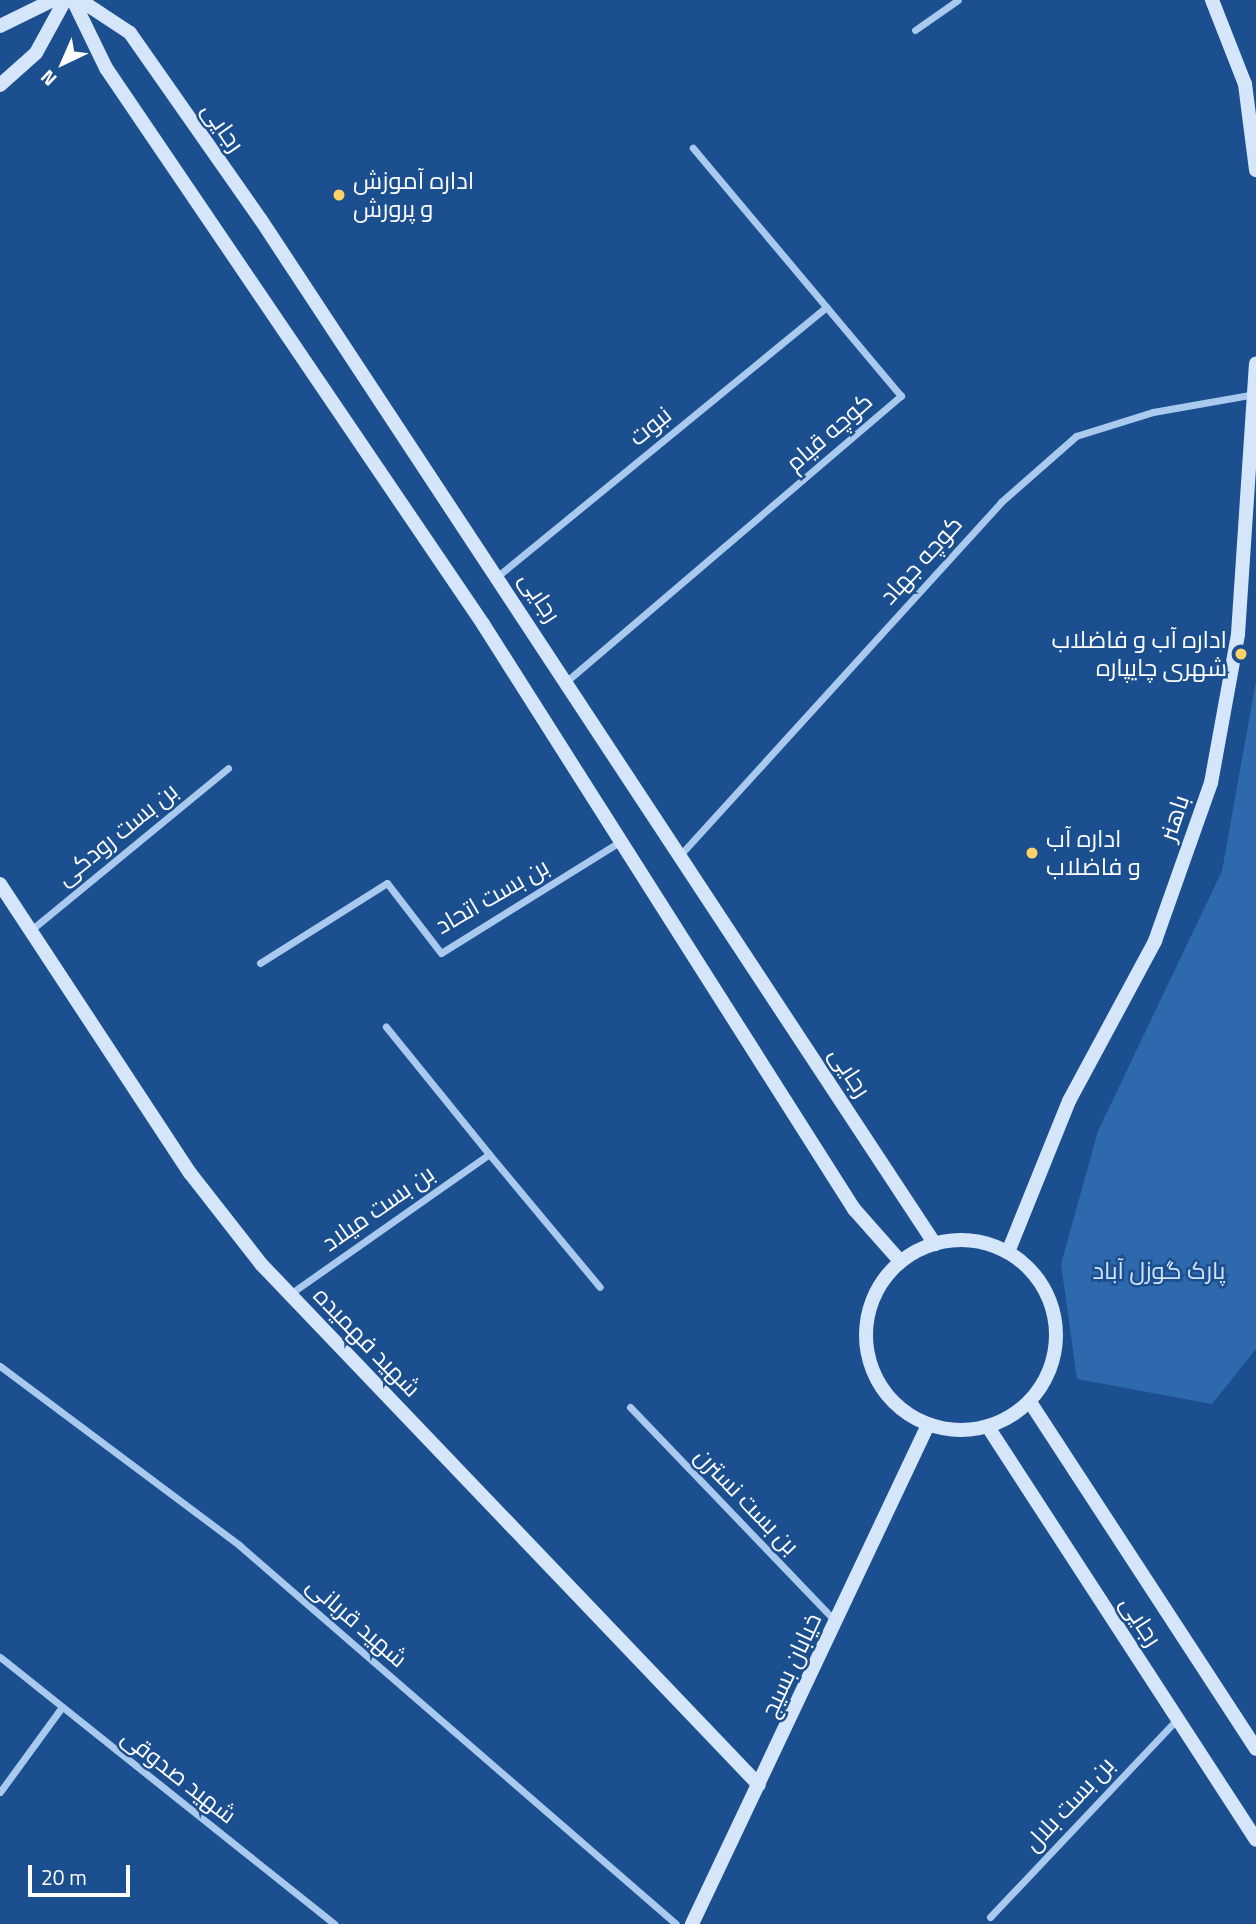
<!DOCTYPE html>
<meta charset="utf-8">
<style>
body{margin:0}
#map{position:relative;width:1256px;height:1924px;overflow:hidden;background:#1b4f8f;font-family:"Titillium Web",Cairo,sans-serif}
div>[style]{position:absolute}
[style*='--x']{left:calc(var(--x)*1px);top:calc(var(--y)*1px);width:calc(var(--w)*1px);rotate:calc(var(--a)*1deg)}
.green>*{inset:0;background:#2e69ad}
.street>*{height:7px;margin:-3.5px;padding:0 3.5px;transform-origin:3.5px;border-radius:3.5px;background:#a9c9ee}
.secondary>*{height:14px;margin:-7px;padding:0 7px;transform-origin:7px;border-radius:7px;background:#d6e6fa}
.secondary>.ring{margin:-7px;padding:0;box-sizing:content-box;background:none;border:14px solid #d6e6fa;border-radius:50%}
.dots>*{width:19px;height:19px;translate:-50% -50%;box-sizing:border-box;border:4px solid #1b4f8f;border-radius:50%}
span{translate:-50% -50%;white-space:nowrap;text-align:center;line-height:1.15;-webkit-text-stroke:5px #1b4f8f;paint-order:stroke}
.street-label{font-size:24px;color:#fff}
.poi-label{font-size:24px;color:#fff}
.left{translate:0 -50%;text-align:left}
.right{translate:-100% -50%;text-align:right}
.park-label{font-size:24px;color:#cfe3fa}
.north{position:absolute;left:28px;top:28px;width:70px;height:70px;-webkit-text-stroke:5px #1b4f8f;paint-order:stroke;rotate:224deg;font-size:19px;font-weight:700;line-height:28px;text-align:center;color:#fff}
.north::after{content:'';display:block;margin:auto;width:24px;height:32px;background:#fff;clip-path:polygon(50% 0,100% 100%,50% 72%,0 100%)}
.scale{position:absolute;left:28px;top:1865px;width:102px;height:32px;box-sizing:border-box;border:4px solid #fff;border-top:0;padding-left:9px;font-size:21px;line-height:24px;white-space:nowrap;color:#fff;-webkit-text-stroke:5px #1b4f8f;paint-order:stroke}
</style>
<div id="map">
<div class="green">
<div style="clip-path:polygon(1256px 681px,1256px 1349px,1212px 1404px,1077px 1379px,1061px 1264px,1098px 1131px,1222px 871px)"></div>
</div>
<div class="street">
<div style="--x:915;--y:30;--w:52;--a:-34.9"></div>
<div style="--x:499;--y:575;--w:423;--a:-39.3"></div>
<div style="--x:568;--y:680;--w:438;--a:-40.5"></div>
<div style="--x:901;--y:396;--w:324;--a:-130"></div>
<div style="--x:681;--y:854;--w:476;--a:-47.7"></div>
<div style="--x:1001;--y:502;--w:100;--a:-41.3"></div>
<div style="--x:1076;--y:436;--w:81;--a:-17.3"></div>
<div style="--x:1153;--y:412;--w:104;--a:-10"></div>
<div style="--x:31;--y:930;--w:255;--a:-39.4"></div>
<div style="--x:260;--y:963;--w:150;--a:-32.2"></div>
<div style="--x:387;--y:883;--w:88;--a:52.4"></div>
<div style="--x:441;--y:953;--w:212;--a:-31.9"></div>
<div style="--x:489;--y:1154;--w:173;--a:50.2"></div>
<div style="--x:290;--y:1294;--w:243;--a:-35.1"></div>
<div style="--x:489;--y:1154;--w:164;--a:-129"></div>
<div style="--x:0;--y:1366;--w:299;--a:36.8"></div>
<div style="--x:239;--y:1545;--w:578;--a:40.93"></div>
<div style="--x:630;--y:1407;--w:296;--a:46.2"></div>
<div style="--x:0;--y:1657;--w:428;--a:38.6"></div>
<div style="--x:0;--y:1792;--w:105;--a:-53.9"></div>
<div style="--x:990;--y:1917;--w:272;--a:-46.6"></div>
</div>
<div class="secondary">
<div style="--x:73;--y:0;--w:76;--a:64.1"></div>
<div style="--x:106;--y:68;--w:672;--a:55.86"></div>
<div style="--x:483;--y:624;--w:693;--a:57.62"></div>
<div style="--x:854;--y:1209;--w:69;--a:48.5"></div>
<div style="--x:80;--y:0;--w:60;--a:33.4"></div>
<div style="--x:130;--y:33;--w:228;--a:55"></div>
<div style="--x:261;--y:220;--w:1226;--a:56.65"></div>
<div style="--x:1212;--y:0;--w:90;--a:68.6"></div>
<div style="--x:1245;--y:84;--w:87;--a:82.7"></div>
<div style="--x:0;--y:26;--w:59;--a:-26.1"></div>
<div style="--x:0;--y:85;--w:48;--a:-41.6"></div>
<div style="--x:36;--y:53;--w:60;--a:-61.3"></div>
<div style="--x:0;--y:884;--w:346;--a:56.7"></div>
<div style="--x:190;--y:1173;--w:117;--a:52"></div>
<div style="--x:262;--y:1265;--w:719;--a:46.3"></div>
<div class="ring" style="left:866px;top:1240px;width:176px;height:176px"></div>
<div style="--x:1008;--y:1252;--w:163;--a:-68"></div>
<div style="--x:1069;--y:1101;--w:182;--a:-61.7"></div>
<div style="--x:1155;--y:941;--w:168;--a:-70.5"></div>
<div style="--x:1211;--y:783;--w:151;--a:-79.7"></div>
<div style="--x:1238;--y:634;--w:271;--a:-86.2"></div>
<div style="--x:1030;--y:1402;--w:414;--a:56.9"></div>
<div style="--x:988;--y:1427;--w:492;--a:57"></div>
<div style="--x:692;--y:1924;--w:552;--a:-64.69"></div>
</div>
<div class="dots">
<div style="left:339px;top:195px;background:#ffd166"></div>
<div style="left:1241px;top:654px;background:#ffd166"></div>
<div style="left:1032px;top:853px;background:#ffd166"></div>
</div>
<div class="street-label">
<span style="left:223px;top:127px;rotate:55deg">رجایی</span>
<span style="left:650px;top:426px;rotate:-39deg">نبوت</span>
<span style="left:829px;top:432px;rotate:-41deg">کوچه قیام</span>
<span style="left:921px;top:560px;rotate:-48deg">کوچه جهاد</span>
<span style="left:540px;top:597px;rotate:57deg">رجایی</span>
<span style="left:1174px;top:818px;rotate:-71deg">باهنر</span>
<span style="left:117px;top:834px;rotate:-39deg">بن بست رودکی</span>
<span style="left:492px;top:896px;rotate:-30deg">بن بست اتحاد</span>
<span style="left:850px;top:1072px;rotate:57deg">رجایی</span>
<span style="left:378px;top:1208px;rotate:-35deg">بن بست میلاد</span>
<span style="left:367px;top:1342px;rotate:46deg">شهید فهمیده</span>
<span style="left:747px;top:1501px;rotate:46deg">بن بست نسترن</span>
<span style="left:1141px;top:1621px;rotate:57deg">رجایی</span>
<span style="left:357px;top:1622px;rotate:41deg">شهید قربانی</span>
<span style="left:791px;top:1665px;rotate:-65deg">خیابان بسیج</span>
<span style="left:179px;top:1776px;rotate:38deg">شهید صدوقی</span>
<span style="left:1069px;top:1804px;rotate:-47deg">بن بست بلال</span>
</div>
<div class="poi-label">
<span class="left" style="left:353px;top:195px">اداره آموزش<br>و پرورش</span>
<span class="right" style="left:1227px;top:654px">اداره آب و فاضلاب<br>شهری چایپاره</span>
<span class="left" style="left:1046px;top:853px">اداره آب<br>و فاضلاب</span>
</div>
<div class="park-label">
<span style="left:1159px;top:1271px">پارک گوزل آباد</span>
</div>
<div class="north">N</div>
<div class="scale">20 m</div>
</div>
